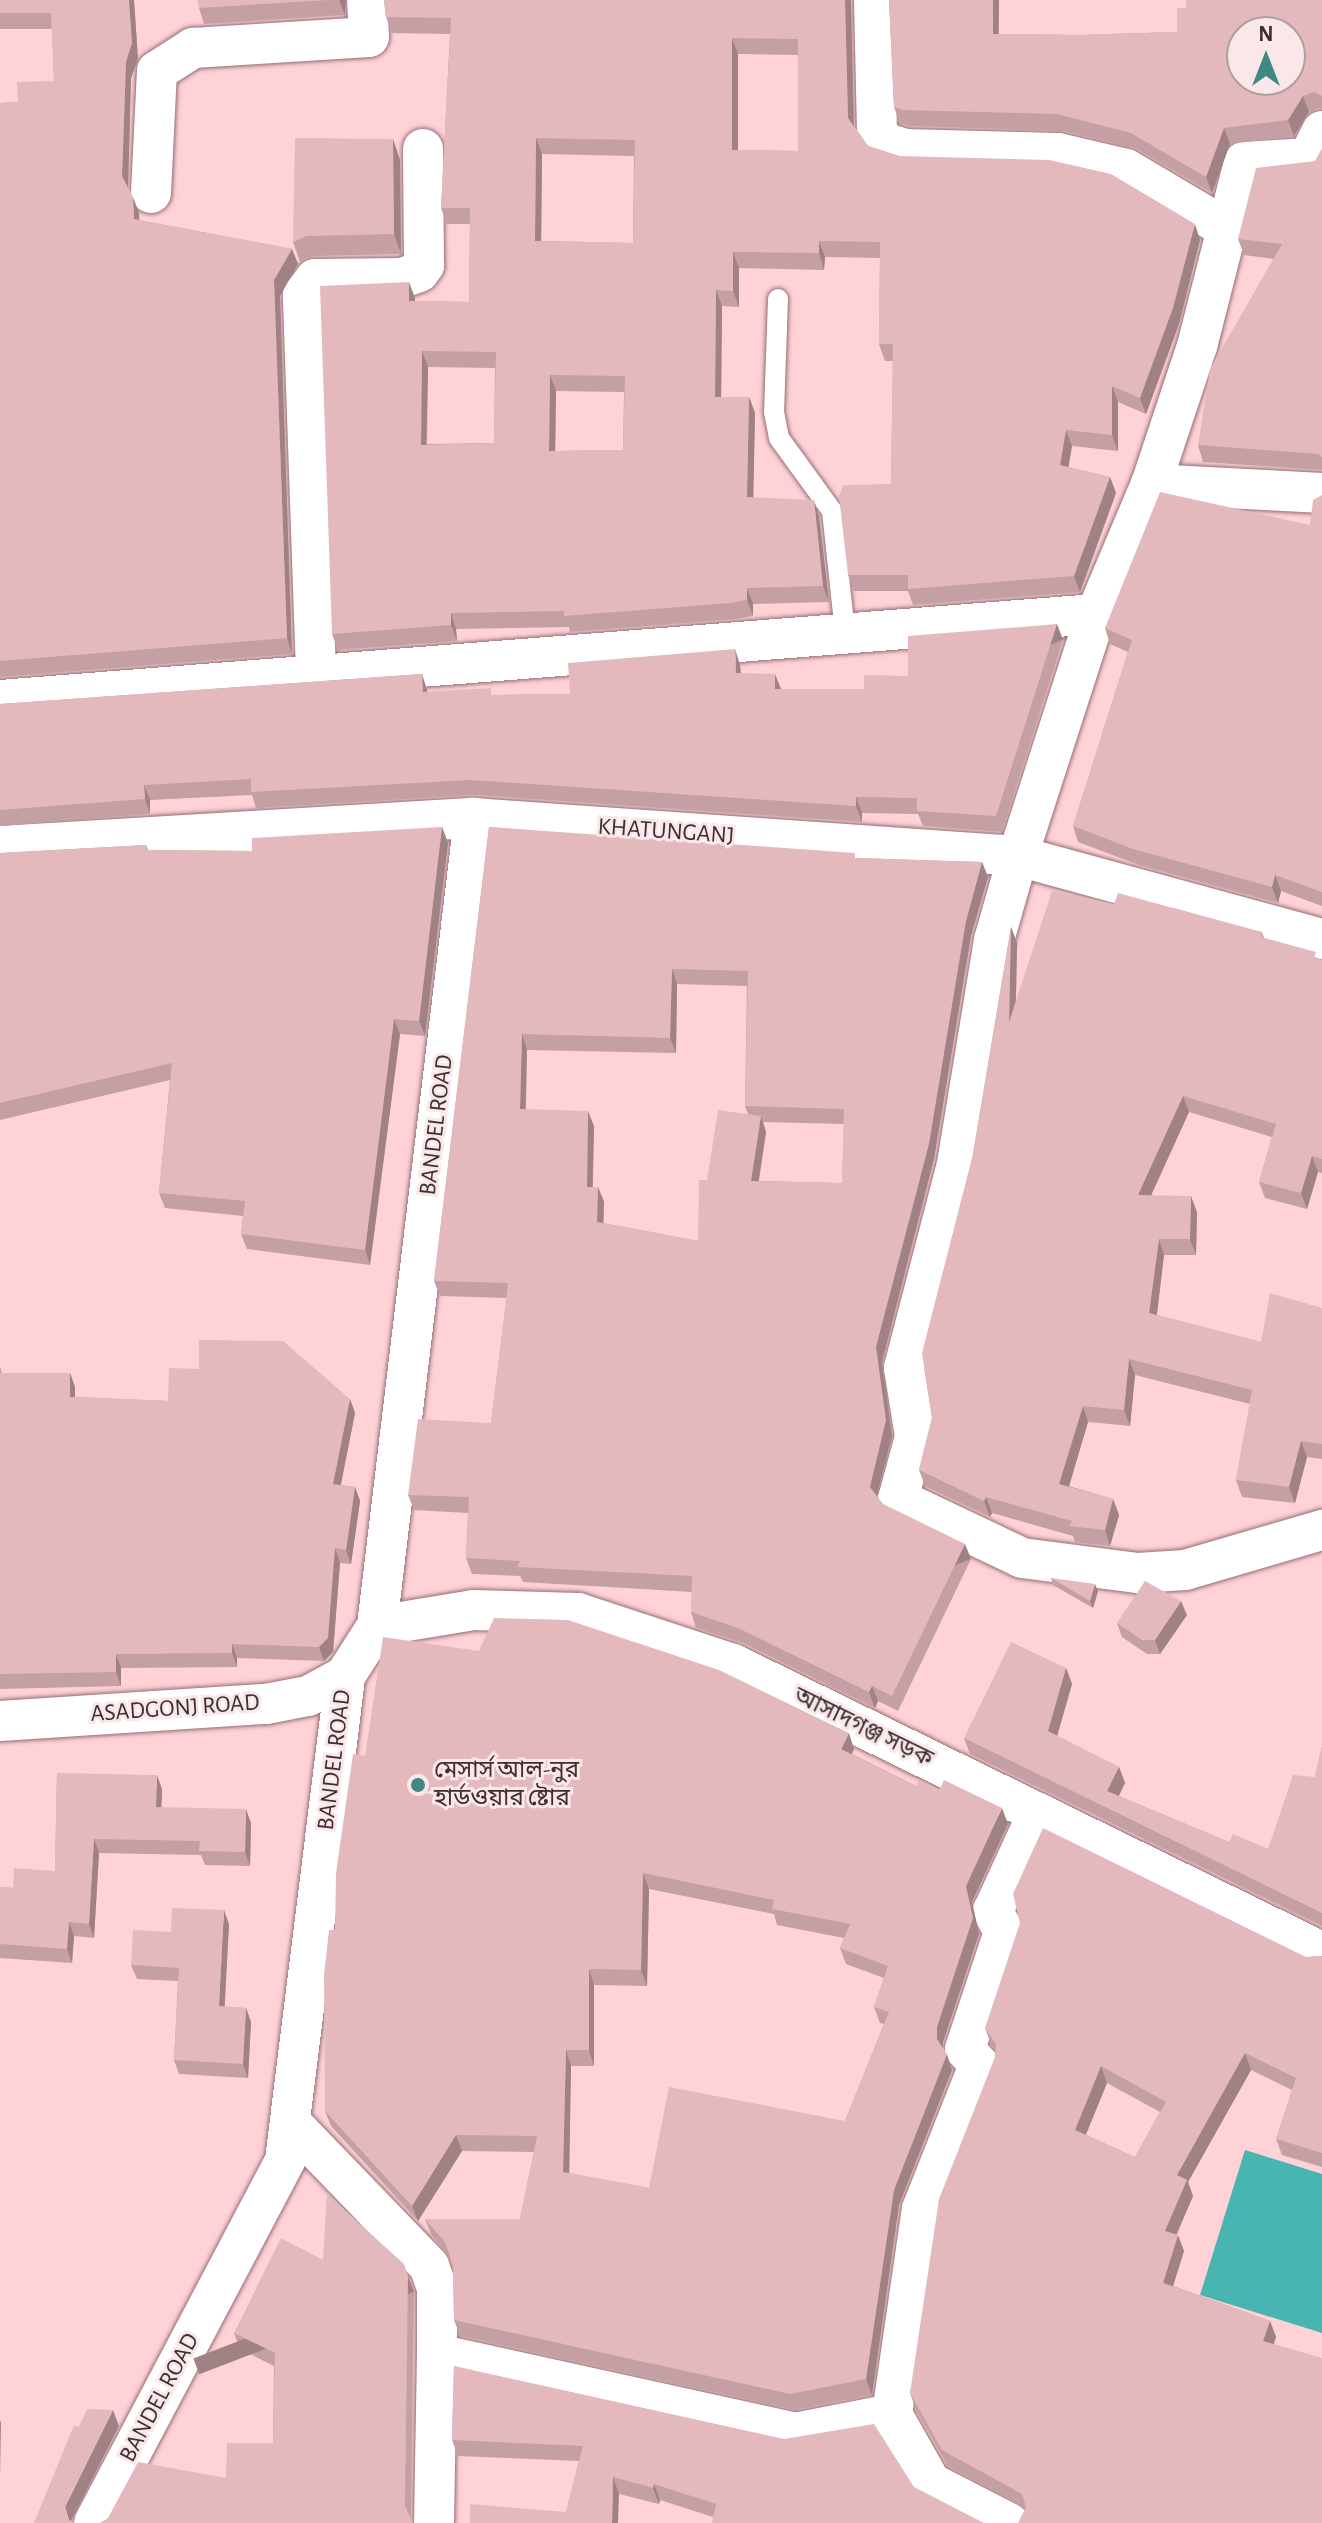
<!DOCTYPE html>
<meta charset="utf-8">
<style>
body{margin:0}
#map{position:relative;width:1322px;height:2523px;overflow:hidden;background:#ffd2d7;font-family:"Alegreya Sans","Noto Sans Bengali",sans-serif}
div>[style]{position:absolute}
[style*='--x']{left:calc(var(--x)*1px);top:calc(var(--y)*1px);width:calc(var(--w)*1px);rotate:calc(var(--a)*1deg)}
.water>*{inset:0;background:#48b5b0}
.roads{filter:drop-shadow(0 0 2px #956e73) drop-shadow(0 0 2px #956e73)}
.lane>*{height:20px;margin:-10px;padding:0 10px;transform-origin:10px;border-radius:10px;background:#fff}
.street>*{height:40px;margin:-20px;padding:0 20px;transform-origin:20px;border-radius:20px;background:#fff}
.wall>*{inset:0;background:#c49fa3}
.shaded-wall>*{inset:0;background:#a08285;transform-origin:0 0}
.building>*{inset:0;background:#e4b9be}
.dots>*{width:22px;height:22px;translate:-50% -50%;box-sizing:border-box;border:4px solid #f9e7e9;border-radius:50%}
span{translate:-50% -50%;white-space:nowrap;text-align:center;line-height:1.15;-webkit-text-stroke:6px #f9e7e9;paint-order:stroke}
.street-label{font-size:24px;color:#3f2e30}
.poi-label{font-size:24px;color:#3f2e30}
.left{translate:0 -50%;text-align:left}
.north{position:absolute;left:1226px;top:16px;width:80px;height:80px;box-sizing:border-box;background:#f9e7e9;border:2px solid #af9d9f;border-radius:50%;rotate:0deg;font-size:22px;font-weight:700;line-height:32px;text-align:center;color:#3f2e30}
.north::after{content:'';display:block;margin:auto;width:28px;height:36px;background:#408883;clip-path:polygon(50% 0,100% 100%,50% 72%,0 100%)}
</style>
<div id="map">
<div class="water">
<div style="clip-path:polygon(1245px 2150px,1322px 2174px,1322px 2333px,1200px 2295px)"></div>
</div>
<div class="roads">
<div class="lane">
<div style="--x:778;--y:299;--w:113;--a:92"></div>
<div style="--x:774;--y:412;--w:26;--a:79"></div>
<div style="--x:779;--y:438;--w:90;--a:54"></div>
<div style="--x:832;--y:511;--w:122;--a:83.9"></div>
</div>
<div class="street">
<div style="--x:874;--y:0;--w:134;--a:88.7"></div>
<div style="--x:877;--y:134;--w:16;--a:40"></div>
<div style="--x:889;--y:144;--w:17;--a:17"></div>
<div style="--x:905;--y:149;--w:153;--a:1.5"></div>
<div style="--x:1058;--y:153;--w:70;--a:13.2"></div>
<div style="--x:1126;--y:169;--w:120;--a:30.6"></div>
<div style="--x:1322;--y:131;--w:30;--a:117"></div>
<div style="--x:1308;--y:158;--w:64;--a:176.4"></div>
<div style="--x:1244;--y:162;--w:190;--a:104.3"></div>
<div style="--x:1197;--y:346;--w:145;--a:108.4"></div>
<div style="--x:1151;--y:484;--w:141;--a:112.9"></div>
<div style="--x:1096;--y:614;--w:254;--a:107.9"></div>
<div style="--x:1018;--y:856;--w:87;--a:105.9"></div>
<div style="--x:994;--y:940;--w:227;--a:99.4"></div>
<div style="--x:957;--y:1164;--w:211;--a:104.6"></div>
<div style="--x:904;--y:1368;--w:70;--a:80.9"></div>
<div style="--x:915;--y:1437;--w:64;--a:105.3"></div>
<div style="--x:898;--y:1499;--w:137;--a:25.4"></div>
<div style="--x:1022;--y:1558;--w:117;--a:7.4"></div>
<div style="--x:1138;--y:1573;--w:47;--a:-3.7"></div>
<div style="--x:1185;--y:1570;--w:143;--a:-16.3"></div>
<div style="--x:151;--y:193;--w:122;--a:-87.2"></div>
<div style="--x:157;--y:71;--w:43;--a:-32.6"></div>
<div style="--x:193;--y:48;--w:176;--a:-3.6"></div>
<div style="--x:369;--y:37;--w:37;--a:-93"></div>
<div style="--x:1151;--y:484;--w:171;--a:3"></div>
<div style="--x:316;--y:673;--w:378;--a:-92"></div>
<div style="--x:303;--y:295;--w:20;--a:-53"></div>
<div style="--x:315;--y:279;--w:87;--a:-0.7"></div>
<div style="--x:402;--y:278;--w:18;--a:-19"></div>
<div style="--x:419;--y:272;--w:9;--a:-54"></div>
<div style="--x:424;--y:265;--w:116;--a:-90.5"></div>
<div style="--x:0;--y:700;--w:1099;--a:-4.49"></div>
<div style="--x:0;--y:846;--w:475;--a:-3.4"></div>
<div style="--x:474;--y:818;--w:545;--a:4"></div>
<div style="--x:1018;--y:856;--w:315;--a:15.3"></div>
<div style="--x:377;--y:1626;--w:98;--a:-9.4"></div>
<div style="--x:474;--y:1610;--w:104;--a:1.7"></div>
<div style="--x:578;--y:1613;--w:163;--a:18.2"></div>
<div style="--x:733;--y:1664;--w:656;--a:26.06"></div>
<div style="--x:0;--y:1721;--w:267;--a:-3.7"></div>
<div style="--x:266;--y:1704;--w:43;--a:-10.8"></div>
<div style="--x:308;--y:1696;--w:42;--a:-28.4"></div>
<div style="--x:291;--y:2123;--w:199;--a:46"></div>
<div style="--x:429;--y:2266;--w:23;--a:70"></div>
<div style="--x:437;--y:2288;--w:66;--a:90"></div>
<div style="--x:94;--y:2523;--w:410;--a:-62.2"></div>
<div style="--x:285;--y:2160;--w:488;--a:-82.9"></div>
<div style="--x:345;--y:1676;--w:59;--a:-57.4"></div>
<div style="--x:377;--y:1626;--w:814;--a:-83.15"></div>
<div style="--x:434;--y:2523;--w:169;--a:-89"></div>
<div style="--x:437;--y:2354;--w:367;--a:12.4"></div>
<div style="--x:795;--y:2433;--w:99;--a:-11.1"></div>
<div style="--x:1009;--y:2523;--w:88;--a:-152.9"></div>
<div style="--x:931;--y:2483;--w:79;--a:-119.5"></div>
<div style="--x:892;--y:2414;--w:207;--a:-81.7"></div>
<div style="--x:922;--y:2209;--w:155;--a:-68.4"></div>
<div style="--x:979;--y:2065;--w:21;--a:-131"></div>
<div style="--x:965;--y:2049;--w:123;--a:-71.6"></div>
<div style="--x:1004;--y:1932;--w:24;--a:-118"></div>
<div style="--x:993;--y:1911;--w:108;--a:-65.3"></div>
</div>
</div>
<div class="wall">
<div style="clip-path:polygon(0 0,134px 0,138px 59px,131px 78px,128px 187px,139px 213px,139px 220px,292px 249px,298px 264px,280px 296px,292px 654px,0 677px,0 103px,18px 102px,54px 81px,52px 29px,0 29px)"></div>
<div style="clip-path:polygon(198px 0,346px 0,345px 15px,204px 24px,199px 8px)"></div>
<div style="clip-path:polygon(evenodd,384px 0,851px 0,854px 126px,868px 146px,899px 156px,1200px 240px,1179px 324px,1146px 414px,1118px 402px,1118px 451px,1072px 446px,1068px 467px,1110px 477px,1116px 493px,1080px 592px,913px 605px,908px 591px,854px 591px,848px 575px,891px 484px,893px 361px,885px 361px,879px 344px,880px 258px,825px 257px,824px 270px,739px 268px,739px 307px,722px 306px,721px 397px,749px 397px,755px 413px,753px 497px,819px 516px,829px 602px,753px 604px,753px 616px,737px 619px,570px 632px,569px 627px,456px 629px,457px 641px,338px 650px,332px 634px,415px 298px,415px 301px,469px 302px,470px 224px,447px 224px,441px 208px,450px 34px,392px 33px,386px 17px,384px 0,738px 54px,798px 55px,798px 151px,738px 150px,738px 54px,384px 0,542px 154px,634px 156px,633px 243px,541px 241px,542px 154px,384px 0,428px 367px,495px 368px,494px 443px,427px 444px,428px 367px,384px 0,556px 391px,624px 392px,623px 450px,555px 451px,556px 391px)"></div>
<div style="clip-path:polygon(889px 0,999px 0,999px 34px,1080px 35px,1177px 32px,1322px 0,1322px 109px,1320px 108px,1309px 112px,1294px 136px,1230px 144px,1212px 193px,1137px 149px,1063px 131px,909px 126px,900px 123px,894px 107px)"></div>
<div style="clip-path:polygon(393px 139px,400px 160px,401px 254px,315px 256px,300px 262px,293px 242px)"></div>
<div style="clip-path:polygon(1322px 149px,1322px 470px,1203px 462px,1198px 445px,1274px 259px,1244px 255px,1238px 239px,1315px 161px)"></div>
<div style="clip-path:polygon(1322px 495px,1322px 906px,1281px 891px,1278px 903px,1139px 865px,1078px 842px,1073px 826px,1128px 652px,1110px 644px,1105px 628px,1310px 525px)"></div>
<div style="clip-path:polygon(1063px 640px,1002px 832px,923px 826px,918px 814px,862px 813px,862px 822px,475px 795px,256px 808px,252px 795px,150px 800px,150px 814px,0 826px,0 704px,422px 674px,427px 692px,493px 695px,570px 694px,740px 665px,741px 673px,781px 689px,864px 689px,908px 676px)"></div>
<div style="clip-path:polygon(442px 827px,448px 843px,425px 1036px,400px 1034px,370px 1265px,247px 1249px,241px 1234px,243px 1216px,165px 1208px,159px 1193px,170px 1080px,0 1120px,0 853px,146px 845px,148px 850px,252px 851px)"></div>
<div style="clip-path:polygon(evenodd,489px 827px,857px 858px,982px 862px,988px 877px,971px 936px,934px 1159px,882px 1362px,892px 1436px,877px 1497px,883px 1504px,971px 1559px,898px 1711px,878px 1701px,875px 1708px,743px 1643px,696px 1628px,691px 1612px,692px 1592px,523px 1582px,520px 1576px,472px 1574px,466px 1558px,468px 1513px,414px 1510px,408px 1495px,491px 1423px,507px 1298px,440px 1296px,434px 1281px,489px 827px,677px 984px,747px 986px,745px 1106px,748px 1114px,707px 1180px,698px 1241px,603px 1223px,604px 1202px,598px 1187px,593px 1187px,594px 1126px,526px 1109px,527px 1050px,676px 1053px,677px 984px,489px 827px,763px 1122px,844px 1124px,842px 1183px,759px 1181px,766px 1132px,763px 1122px)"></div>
<div style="clip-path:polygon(1114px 904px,1262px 932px,1264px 938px,1322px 960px,1322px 1173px,1318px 1172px,1307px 1209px,1265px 1198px,1259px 1182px,1272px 1137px,1189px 1112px,1151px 1195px,1197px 1212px,1196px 1255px,1164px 1255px,1157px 1315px,1261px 1342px,1322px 1308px,1322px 1459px,1307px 1457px,1295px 1503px,1242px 1497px,1236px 1480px,1250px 1404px,1135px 1375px,1130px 1426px,1088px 1422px,1069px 1486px,1113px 1499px,1119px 1515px,1110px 1546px,1075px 1542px,1073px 1536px,992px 1513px,990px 1517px,925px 1486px,919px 1470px,932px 1418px,973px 1154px,1011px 927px,1017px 943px,1016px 1002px)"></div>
<div style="clip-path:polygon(0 1367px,2px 1373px,70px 1373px,75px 1387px,75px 1397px,168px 1401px,350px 1399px,355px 1413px,341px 1485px,355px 1487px,360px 1501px,351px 1564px,340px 1563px,333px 1652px,324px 1661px,237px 1658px,237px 1667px,121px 1668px,121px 1686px,0 1689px)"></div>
<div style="clip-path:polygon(1051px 1578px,1098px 1591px,1093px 1608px,1053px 1585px)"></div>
<div style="clip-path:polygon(1187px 1615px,1160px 1654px,1147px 1654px,1122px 1637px,1117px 1623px)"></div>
<div style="clip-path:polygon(1066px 1668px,1072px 1684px,1057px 1736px,1119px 1767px,1125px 1783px,1119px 1796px,1229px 1842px,1268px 1849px,1315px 1777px,1322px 1746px,1322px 1926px,970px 1754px,964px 1738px)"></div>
<div style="clip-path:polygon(evenodd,854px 1749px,852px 1754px,916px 1786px,1008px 1824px,972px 1902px,979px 1934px,943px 2042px,943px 2048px,952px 2070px,899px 2205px,872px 2395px,795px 2410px,460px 2336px,454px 2320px,453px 2265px,450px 2258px,431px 2234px,425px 2219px,520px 2219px,534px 2152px,462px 2151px,418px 2221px,331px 2126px,325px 2111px,335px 1930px,365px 1756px,854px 1749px,649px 1889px,774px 1914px,777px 1925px,844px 1938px,840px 1948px,846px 1964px,884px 1978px,874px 2007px,880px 2023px,884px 2024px,845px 2121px,649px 2188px,569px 2173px,571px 2066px,594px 2066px,594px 1985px,647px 1986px,649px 1889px)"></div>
<div style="clip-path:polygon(57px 1773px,162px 1789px,161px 1807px,251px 1823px,250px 1866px,205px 1865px,201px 1855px,99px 1853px,94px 1938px,74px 1936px,72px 1963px,0 1958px,0 1887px,13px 1888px,55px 1871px)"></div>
<div style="clip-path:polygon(229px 1924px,224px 2007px,246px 2008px,251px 2022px,248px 2078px,179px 2074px,174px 2060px,178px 1981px,137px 1979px,131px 1965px,171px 1932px)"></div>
<div style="clip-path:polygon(evenodd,1322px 1956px,1322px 2167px,1282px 2155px,1276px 2139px,1292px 2090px,1251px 2070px,1188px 2182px,1193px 2196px,1177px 2234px,1184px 2251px,1173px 2286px,1270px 2321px,1276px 2337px,1274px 2344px,1025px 2508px,948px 2466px,916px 2410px,910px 2393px,995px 2057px,995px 2050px,991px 2044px,985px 2028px,1306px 1957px,1322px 1956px,1107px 2083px,1160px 2112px,1135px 2157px,1086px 2135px,1107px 2083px)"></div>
<div style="clip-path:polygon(323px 2260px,414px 2292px,411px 2519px,226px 2478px,273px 2443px,274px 2366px,240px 2349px,234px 2333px)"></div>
<div style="clip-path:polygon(454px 2366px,914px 2487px,713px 2517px,660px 2500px,659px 2504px,619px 2494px,566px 2512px,579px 2461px,458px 2456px,452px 2440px)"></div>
</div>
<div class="shaded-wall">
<div style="clip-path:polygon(129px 0,134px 0,138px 59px,131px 78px,128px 192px,122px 176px,126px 62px)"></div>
<div style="clip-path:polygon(339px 0,346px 0,345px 15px)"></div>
<div style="clip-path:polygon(845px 0,851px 0,854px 135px,848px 118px)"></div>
<div style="clip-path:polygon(993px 0,999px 0,998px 50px,993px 34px)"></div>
<div style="clip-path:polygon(732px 38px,738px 54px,738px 166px,732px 150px)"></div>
<div style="clip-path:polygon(1303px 96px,1309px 112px,1294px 136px,1288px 120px)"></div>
<div style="clip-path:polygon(1224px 128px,1230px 144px,1212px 193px,1206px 177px)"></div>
<div style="clip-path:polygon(536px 138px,542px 154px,541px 257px,535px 241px)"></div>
<div style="clip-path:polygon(393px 139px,400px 160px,401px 254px,394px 234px)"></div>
<div style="clip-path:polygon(133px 197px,139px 213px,140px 235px,134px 219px)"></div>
<div style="clip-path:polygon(1195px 224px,1200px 240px,1179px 324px,1146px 414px,1140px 398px)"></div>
<div style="clip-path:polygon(819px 241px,825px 257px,824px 270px,819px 253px)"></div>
<div style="clip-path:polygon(292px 249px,298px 264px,280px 296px,292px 654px,287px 638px,274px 280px)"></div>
<div style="clip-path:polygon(733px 252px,739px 268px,739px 307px,733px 291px)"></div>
<div style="clip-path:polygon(409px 282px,415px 298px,414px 317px,409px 301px)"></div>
<div style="clip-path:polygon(716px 290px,722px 306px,721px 413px,715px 397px)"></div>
<div style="clip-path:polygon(422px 351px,428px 367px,426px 461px,421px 445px)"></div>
<div style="clip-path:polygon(550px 375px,556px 391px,555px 467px,549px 451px)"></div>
<div style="clip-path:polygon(1112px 386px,1118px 402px,1118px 451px,1112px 435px)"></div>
<div style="clip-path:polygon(749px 397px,755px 413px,753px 513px,747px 497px)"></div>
<div style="clip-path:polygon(1066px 430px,1072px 446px,1066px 482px,1060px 465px)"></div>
<div style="clip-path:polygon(1110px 477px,1116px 493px,1080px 592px,1074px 576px)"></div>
<div style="clip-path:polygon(814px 500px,819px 516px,829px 602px,823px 586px)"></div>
<div style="clip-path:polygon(747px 588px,753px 604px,753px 616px,747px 600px)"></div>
<div style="clip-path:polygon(451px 613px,456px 629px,457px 641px,451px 625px)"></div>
<div style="left:1057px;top:624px;width:17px;height:201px;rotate:69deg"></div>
<div style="clip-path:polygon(735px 649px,740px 665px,742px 688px,736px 673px)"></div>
<div style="clip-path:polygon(422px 674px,427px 690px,428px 708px,423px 692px)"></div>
<div style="clip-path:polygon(775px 674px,781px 689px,775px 689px)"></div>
<div style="clip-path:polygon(144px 785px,150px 800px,150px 814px,145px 799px)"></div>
<div style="clip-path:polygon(856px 797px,862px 813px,862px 822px,856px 806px)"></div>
<div style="clip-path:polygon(442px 827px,448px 843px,425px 1036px,419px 1021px)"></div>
<div style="clip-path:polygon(982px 862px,988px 877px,971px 936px,934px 1159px,882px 1362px,892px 1436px,875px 1503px,870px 1487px,876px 1347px,966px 921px)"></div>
<div style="clip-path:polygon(1275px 875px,1281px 891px,1278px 903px,1272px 887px)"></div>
<div style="clip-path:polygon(1011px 927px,1017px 943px,1015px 1038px,1009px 1022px)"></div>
<div style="clip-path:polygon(672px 969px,677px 984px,676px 1053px,670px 1038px)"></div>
<div style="clip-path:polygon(394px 1019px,400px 1034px,370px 1265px,365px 1250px)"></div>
<div style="clip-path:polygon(522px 1034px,527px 1050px,525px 1124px,520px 1109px)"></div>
<div style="clip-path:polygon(1183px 1096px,1189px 1112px,1144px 1211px,1138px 1195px)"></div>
<div style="clip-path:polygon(588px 1111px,594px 1126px,592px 1202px,587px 1187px)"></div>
<div style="clip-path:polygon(761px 1116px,766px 1132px,756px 1197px,751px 1181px)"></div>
<div style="clip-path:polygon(1312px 1156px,1318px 1172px,1307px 1209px,1301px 1193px)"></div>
<div style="clip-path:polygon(598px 1187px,604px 1202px,603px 1237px,597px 1222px)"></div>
<div style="clip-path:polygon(1191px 1196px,1197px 1212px,1196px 1255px,1190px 1239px)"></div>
<div style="clip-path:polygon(1159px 1239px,1164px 1255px,1155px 1329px,1149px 1313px)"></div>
<div style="clip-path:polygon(1129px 1359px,1135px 1375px,1130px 1426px,1124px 1410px)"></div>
<div style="clip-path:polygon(70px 1373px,75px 1387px,75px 1411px,70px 1397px)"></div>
<div style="clip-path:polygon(350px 1399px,355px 1413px,338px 1498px,333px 1484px)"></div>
<div style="clip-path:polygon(1083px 1406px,1088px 1422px,1065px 1500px,1059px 1484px)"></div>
<div style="clip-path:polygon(1301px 1441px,1307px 1457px,1295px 1503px,1289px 1487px)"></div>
<div style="clip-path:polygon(355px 1487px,360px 1501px,351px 1564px,346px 1550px)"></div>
<div style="clip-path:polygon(986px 1497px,992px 1513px,990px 1517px,984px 1501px)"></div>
<div style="clip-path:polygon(1113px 1499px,1119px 1515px,1110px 1546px,1105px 1530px)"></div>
<div style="left:965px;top:1544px;width:16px;height:169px;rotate:68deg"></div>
<div style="clip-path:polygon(335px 1548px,340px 1563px,333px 1652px,324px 1661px,319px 1647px)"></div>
<div style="clip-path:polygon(1095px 1584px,1098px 1591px,1093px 1608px,1090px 1601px)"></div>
<div style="clip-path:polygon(1181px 1601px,1187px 1615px,1160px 1654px,1155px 1640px)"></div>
<div style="clip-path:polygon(232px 1644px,237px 1658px,237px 1667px,232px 1653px)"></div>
<div style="clip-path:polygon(116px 1654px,121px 1668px,121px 1686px,116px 1672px)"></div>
<div style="clip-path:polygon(1066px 1668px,1072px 1684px,1054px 1747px,1048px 1731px)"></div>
<div style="clip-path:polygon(872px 1686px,878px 1701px,875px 1708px,869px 1692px)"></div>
<div style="clip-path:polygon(849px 1733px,854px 1749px,847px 1764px,841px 1749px)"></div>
<div style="clip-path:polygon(1119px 1767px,1125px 1783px,1113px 1807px,1107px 1791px)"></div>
<div style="clip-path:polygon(157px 1775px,162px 1789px,161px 1821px,156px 1807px)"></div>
<div style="clip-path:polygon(1002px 1808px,1008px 1824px,972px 1902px,979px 1934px,943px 2042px,943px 2054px,937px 2039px,937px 2027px,966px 1886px)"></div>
<div style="clip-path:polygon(246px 1809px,251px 1823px,250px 1866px,245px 1852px)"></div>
<div style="clip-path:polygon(94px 1839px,99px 1853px,94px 1938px,89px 1924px)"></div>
<div style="clip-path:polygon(643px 1873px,649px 1889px,647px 1986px,641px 1970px)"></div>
<div style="clip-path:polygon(224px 1910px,229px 1924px,224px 2020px,219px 2006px)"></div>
<div style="clip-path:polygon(69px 1922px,74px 1936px,72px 1963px,67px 1949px)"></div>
<div style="clip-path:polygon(589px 1969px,594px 1985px,594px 2066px,589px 2050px)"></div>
<div style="clip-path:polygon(246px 2008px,251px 2022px,248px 2078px,243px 2064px)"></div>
<div style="clip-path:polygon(566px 2050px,571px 2066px,569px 2188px,563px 2172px)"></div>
<div style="clip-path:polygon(1245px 2053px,1251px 2070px,1188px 2182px,1193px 2196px,1171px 2247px,1165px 2231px,1177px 2175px)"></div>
<div style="clip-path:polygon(947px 2054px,952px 2070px,899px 2205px,872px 2395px,866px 2379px,894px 2190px)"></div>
<div style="clip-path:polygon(1101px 2066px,1107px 2083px,1081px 2146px,1075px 2130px)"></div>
<div style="clip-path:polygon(456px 2135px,462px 2151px,418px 2221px,412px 2206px)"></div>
<div style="clip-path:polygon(1178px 2235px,1184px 2251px,1169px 2299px,1163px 2283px)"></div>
<div style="left:408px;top:2276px;width:17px;height:230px;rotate:69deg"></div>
<div style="clip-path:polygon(1270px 2321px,1276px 2337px,1269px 2357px,1263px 2341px)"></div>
<div style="clip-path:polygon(113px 2410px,119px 2426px,70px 2523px,65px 2507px)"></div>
<div style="clip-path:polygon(0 2420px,1px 2423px,0 2478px)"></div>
<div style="clip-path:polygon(613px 2477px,619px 2494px,618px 2523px,612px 2523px)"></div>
<div style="clip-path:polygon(654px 2484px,660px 2500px,659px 2504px,653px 2488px)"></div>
</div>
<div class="building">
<div style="clip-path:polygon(0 0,129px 0,132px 43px,126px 62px,122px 176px,133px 197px,134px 219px,292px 249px,274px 280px,287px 638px,0 661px,0 103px,18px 102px,17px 82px,54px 81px,51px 13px,0 13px)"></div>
<div style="clip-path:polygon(198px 0,328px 0,199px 8px)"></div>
<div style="clip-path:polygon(evenodd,384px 0,845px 0,848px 118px,868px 146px,899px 156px,1049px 160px,1111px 174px,1195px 224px,1173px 308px,1140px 398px,1112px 386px,1112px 435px,1066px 430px,1060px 465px,1110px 477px,1074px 576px,908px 589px,908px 575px,848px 575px,839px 496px,843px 485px,891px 484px,893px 344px,879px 344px,880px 242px,819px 241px,819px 253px,733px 252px,733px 291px,716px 290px,715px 397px,749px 397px,747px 497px,814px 500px,823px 586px,747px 588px,747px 600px,731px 603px,564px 616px,564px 611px,451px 613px,451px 625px,332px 634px,320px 286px,409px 282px,409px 301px,469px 302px,470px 208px,441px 208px,451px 18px,386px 17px,384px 0,732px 38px,798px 39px,798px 151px,732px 150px,732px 38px,384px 0,536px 138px,635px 140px,633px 243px,535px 241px,536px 138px,384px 0,422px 351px,496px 352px,494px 443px,421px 445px,422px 351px,384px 0,550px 375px,625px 376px,623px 450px,549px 451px,550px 375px)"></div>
<div style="clip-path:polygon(evenodd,889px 0,993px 0,993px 34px,1080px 35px,1177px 32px,1177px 8px,1186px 8px,1186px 0,1322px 0,1322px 96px,1314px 92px,1303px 96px,1288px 120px,1224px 128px,1206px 177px,1131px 133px,1057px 114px,903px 110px,894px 107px,889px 0,1242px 32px,1290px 32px,1290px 80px,1242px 80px,1242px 32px)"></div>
<div style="clip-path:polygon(295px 138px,393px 139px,394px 234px,307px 236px,293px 242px)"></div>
<div style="clip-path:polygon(1322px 149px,1322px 457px,1318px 454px,1198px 445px,1210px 369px,1282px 244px,1238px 239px,1256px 168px,1315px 161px)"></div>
<div style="clip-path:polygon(1160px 492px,1310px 525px,1313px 500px,1322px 495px,1322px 892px,1275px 875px,1272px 887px,1133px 849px,1073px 826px,1132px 640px,1105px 628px)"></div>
<div style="clip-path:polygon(1057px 624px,996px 816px,917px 811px,917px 798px,856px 797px,856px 806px,470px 780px,251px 792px,251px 779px,144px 785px,145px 799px,0 810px,0 704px,422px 674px,423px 692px,491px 688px,491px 695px,570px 694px,568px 663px,735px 649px,736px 673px,775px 674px,775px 689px,864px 689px,864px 675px,908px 676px,908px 636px)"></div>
<div style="clip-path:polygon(442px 827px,419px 1021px,394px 1019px,365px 1250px,241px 1234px,245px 1201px,159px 1193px,172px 1063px,0 1103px,0 853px,146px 845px,146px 850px,252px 851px,252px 838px)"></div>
<div style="clip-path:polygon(evenodd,489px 827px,855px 853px,855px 858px,982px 862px,966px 921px,929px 1144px,876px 1347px,886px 1420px,870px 1487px,883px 1504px,965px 1544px,892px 1696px,872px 1686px,869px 1692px,738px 1628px,691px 1612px,692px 1576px,517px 1567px,520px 1561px,466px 1558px,469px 1497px,408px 1495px,418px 1419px,491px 1423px,508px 1283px,434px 1281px,489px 827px,672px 969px,748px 971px,745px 1106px,844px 1109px,842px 1183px,751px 1181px,761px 1116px,718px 1110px,707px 1180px,699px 1180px,698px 1241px,597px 1222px,598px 1187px,587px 1187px,588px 1111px,520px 1109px,522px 1034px,670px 1038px,672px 969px)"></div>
<div style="clip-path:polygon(1052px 891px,1114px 904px,1118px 893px,1262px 932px,1261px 937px,1316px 952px,1314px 958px,1322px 960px,1322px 1159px,1312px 1156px,1301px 1193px,1259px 1182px,1276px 1124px,1183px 1096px,1138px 1195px,1191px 1196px,1190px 1239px,1159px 1239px,1149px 1313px,1261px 1342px,1270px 1293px,1322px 1308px,1322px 1444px,1301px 1441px,1289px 1487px,1236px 1480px,1252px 1390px,1129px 1359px,1124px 1410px,1083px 1406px,1059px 1484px,1113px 1499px,1105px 1530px,1069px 1526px,1072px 1521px,986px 1497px,984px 1501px,919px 1470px,932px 1418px,922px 1353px,973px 1154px,1011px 927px,1009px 1022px)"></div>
<div style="clip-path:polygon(199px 1340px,283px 1341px,350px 1399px,333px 1484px,355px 1487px,346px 1550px,335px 1548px,328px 1638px,319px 1647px,232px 1644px,232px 1653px,116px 1654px,116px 1672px,0 1674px,0 1373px,70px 1373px,70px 1397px,168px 1401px,169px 1368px,199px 1369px)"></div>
<div style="clip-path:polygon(1051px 1578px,1095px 1584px,1090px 1601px)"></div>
<div style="clip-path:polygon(1145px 1581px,1181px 1601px,1155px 1640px,1142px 1640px,1117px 1623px)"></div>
<div style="clip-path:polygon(evenodd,494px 1618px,568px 1620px,719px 1670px,849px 1733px,841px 1749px,916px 1786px,919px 1781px,939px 1791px,944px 1780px,1002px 1808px,966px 1886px,973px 1918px,937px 2027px,937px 2039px,947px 2054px,894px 2190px,866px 2379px,790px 2394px,454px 2320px,453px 2265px,445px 2242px,425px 2219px,520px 2219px,537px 2136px,456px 2135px,412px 2206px,325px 2111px,324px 1975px,329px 1930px,335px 1930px,336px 1873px,353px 1754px,365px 1756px,383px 1637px,479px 1651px,494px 1618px,643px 1873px,774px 1900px,772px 1909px,850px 1924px,840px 1948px,888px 1966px,874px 2007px,889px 2012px,845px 2121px,669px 2087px,649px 2188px,563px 2172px,566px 2050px,589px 2050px,589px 1969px,641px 1970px,643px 1873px)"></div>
<div style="clip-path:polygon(1011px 1642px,1066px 1668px,1048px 1731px,1119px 1767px,1107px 1791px,1229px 1842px,1233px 1834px,1268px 1849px,1293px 1775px,1315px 1777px,1322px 1746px,1322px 1913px,964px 1738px)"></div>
<div style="clip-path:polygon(57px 1773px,157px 1775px,156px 1807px,246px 1809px,245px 1852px,199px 1851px,200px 1841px,94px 1839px,89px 1924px,69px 1922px,67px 1949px,0 1944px,0 1887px,13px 1888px,14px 1868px,55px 1871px)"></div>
<div style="clip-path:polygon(evenodd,1043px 1828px,1306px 1957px,1322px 1956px,1322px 2153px,1276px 2139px,1296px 2078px,1245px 2053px,1177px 2175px,1187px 2180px,1165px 2231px,1178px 2235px,1163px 2283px,1270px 2321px,1263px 2341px,1322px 2358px,1322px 2523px,1018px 2523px,1026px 2507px,1022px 2494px,942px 2450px,910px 2393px,939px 2199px,995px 2057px,996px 2044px,985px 2028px,1020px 1923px,1013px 1894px,1043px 1828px,1101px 2066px,1166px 2102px,1135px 2157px,1075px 2130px,1101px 2066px)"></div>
<div style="clip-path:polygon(172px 1908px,224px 1910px,219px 2006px,246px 2008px,243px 2064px,174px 2060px,179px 1968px,131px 1965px,133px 1930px,171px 1932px)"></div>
<div style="clip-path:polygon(327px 2194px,404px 2264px,408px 2276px,405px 2506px,413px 2523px,100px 2523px,108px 2518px,138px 2462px,226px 2478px,227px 2443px,273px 2443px,275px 2353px,234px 2333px,281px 2238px,323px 2260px)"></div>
<div style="clip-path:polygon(454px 2366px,784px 2439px,874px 2424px,914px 2487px,984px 2523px,712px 2523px,716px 2504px,654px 2484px,653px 2488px,613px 2477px,612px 2523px,470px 2523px,470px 2504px,566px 2512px,583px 2446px,452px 2440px)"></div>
<div style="clip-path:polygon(87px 2409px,113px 2410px,65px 2507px,69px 2520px,75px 2523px,34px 2523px,74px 2425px,79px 2427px)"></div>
</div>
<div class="dots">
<div style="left:418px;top:1785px;background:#408883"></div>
</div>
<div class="street-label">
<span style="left:666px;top:832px;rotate:4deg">KHATUNGANJ</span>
<span style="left:437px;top:1125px;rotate:-83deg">BANDEL ROAD</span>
<span style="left:175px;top:1709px;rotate:-4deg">ASADGONJ ROAD</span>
<span style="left:863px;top:1728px;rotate:26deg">আসাদগঞ্জ সড়ক</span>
<span style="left:335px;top:1760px;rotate:-83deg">BANDEL ROAD</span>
<span style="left:160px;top:2398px;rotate:-62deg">BANDEL ROAD</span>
</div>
<div class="poi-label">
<span class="left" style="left:434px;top:1785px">মেসার্স আল-নুর<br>হার্ডওয়ার ষ্টোর</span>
</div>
<div class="north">N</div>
</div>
